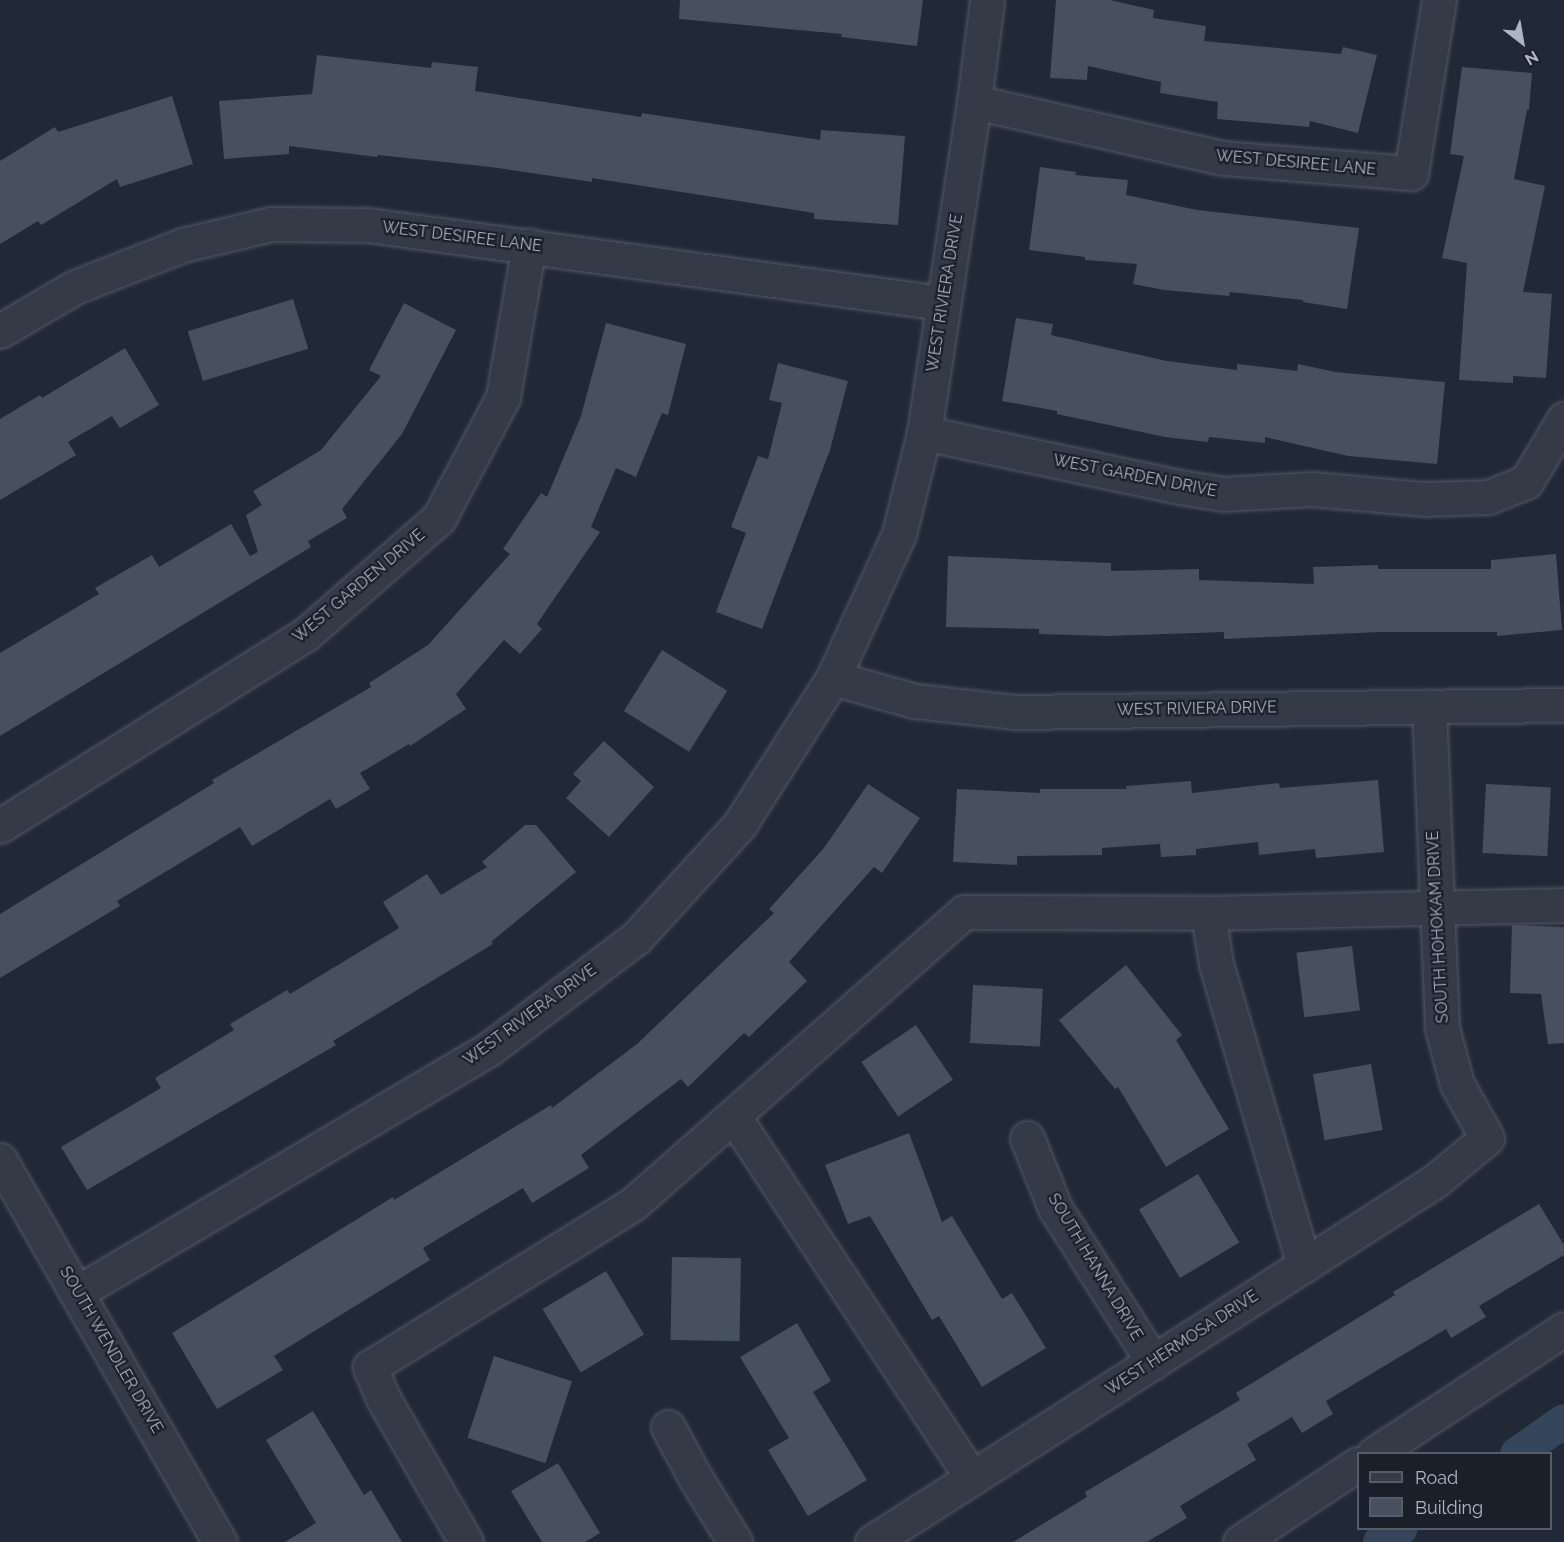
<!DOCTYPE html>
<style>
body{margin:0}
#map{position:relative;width:1564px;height:1542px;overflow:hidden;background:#202935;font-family:Raleway,sans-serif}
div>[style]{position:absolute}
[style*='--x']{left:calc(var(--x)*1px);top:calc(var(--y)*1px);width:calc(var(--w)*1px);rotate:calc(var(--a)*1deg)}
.canal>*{height:34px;margin:-17px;padding:0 17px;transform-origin:17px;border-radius:17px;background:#35455c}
.building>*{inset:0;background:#47505f;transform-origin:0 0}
.roads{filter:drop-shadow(0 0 2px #515964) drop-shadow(0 0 2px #515964)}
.minor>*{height:33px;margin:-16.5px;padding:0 16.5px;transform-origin:16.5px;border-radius:16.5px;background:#343b46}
span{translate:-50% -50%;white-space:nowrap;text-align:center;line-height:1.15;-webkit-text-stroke:4.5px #19202a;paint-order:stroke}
.street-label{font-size:16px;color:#aeb6c3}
.legend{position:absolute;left:1357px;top:1452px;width:195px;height:78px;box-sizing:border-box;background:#19202a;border:2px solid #555c67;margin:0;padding:8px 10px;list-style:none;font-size:18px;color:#aeb6c3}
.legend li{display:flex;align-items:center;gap:12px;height:30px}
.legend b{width:30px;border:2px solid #555c67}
.north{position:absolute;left:1492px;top:12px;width:60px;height:60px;-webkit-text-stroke:4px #19202a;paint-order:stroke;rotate:149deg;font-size:16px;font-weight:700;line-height:24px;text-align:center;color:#aeb6c3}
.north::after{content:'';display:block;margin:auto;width:21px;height:27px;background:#aeb6c3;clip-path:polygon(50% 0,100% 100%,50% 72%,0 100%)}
</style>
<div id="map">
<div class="canal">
<div style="--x:1517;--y:1454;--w:57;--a:-35.1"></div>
<div style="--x:1380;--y:1542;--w:25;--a:-34"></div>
</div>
<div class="building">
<div style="clip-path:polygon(680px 0,923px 0,917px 46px,841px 37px,842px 34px,679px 19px)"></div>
<div style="clip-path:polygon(1056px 0,1110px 0,1154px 10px,1153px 18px,1206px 26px,1204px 41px,1341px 54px,1343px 47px,1377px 55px,1358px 133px,1310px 121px,1309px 127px,1217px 119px,1218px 102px,1160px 93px,1161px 82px,1088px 66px,1087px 80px,1050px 78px)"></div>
<div style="clip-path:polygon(317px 55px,431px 68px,432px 62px,478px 67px,475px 91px,641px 117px,642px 113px,820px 140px,821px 130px,905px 136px,898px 225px,814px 219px,814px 213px,592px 178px,592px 182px,491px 167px,378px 155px,377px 157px,289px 146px,289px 154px,224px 159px,219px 101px,312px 94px)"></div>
<div style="clip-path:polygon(1462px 67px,1532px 73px,1529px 110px,1527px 110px,1514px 179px,1545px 186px,1523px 292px,1552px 294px,1546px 378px,1513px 376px,1513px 383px,1459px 380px,1467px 263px,1442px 258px,1464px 156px,1450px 154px)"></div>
<div style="clip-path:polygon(172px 96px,193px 164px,120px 187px,117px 179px,41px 225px,38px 221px,0 244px,0 161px,55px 127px,58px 132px)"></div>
<div style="clip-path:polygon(1040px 167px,1076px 172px,1075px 175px,1128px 180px,1126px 195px,1197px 210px,1359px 228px,1347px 309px,1303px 302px,1303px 300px,1230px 292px,1229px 296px,1164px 290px,1133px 284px,1137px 264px,1085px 260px,1085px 257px,1029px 250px)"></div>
<div style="left:293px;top:299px;width:52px;height:110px;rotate:73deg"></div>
<div style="clip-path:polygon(404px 303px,456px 330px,402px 434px,342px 509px,347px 518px,308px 541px,311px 547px,0 736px,0 653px,99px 594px,95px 588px,152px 555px,159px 567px,231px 524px,250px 556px,258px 552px,246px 515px,262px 505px,253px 491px,321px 450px,381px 376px,369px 370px)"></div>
<div style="clip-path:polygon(1016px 318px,1053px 324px,1051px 335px,1167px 361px,1237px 370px,1237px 364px,1297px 371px,1298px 364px,1335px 372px,1445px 382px,1437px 464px,1348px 456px,1265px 437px,1265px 443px,1209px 437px,1208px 442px,1165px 437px,1057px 414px,1057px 411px,1002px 401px)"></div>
<div style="clip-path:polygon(606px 323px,686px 344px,668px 415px,662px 413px,636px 477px,616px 468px,591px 527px,600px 532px,537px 624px,542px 629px,520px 654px,504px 640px,456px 694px,466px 709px,410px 746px,409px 744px,360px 773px,370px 789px,336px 809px,330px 799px,252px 846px,240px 827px,117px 901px,120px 906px,0 978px,0 914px,214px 783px,212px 780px,371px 687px,369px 683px,428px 645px,510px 554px,503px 549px,541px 493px,547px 497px,581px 416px)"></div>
<div style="clip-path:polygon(125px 348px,159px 405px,120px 428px,112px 416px,68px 442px,76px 455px,0 500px,0 419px,40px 395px,42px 398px)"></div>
<div style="clip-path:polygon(778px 363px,848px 381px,830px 450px,762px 629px,716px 612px,746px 533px,731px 527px,758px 456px,768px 459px,782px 403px,769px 400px)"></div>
<div style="clip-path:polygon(1556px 554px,1562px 630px,1497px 636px,1497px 632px,1379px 632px,1224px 639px,1224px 632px,1108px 636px,1039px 634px,1039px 629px,946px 627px,948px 556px,1111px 563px,1111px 571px,1199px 569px,1199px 580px,1314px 584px,1313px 567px,1378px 565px,1378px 569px,1491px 569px,1491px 560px)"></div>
<div style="left:662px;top:650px;width:77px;height:72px;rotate:32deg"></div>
<div style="clip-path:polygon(604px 741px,654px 787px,609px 837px,566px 798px,581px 781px,573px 774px)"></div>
<div style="clip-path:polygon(1378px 780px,1384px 852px,1316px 858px,1315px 849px,1259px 855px,1258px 842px,1196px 849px,1196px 855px,1161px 857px,1160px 844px,1102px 848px,1102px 855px,1017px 856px,1017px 865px,953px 862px,957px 789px,1040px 793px,1040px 789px,1127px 789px,1126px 786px,1191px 781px,1192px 793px,1279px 783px,1280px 788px)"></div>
<div style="clip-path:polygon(868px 784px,920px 818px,882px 873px,874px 867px,789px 962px,807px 981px,749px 1037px,744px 1033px,688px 1087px,681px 1079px,581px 1155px,589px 1168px,532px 1203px,523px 1188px,423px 1248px,430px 1260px,274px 1356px,283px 1370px,217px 1409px,172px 1333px,393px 1197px,394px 1200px,551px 1105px,552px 1108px,637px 1044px,774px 913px,769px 909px,824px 848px)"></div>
<div style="left:1486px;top:784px;width:65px;height:69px;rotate:3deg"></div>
<div style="clip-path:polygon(525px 825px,536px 825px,576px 872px,491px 942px,493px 944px,333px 1041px,336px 1045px,87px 1190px,61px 1147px,161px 1088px,155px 1078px,234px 1030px,230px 1024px,287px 990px,290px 994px,399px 928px,383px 902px,427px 874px,441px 895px,487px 867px,482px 862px)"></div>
<div style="clip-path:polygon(1512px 925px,1564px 927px,1564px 1043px,1548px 1044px,1541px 994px,1510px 993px)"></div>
<div style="left:1352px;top:946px;width:65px;height:56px;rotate:83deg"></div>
<div style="clip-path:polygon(1126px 965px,1182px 1035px,1176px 1040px,1229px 1129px,1166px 1167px,1118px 1087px,1115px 1089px,1059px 1020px)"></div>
<div style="left:973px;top:985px;width:70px;height:58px;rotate:3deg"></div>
<div style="left:916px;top:1025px;width:66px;height:66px;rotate:56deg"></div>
<div style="left:1371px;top:1064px;width:67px;height:59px;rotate:80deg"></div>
<div style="clip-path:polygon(909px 1133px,942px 1222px,952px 1216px,1002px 1299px,1012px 1293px,1046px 1348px,982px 1387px,939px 1316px,932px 1320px,870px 1216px,848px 1224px,825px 1165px)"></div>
<div style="left:1198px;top:1174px;width:80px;height:69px;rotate:59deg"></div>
<div style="clip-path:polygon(1539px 1204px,1564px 1245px,1564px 1255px,1479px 1306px,1486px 1317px,1451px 1338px,1446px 1329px,1326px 1401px,1333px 1414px,1302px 1433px,1292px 1417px,1247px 1444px,1256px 1460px,1180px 1506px,1187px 1518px,1147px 1542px,1013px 1542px,1087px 1497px,1085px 1492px,1240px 1400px,1236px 1393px,1395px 1295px,1393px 1292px)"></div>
<div style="left:672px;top:1257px;width:69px;height:83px;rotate:1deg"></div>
<div style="left:606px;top:1271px;width:74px;height:74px;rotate:59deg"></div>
<div style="clip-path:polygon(797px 1323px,831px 1381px,813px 1392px,867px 1480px,808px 1516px,768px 1450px,789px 1438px,740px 1357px)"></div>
<div style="left:494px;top:1356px;width:82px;height:86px;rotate:18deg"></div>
<div style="clip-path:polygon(313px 1411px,364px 1495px,371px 1490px,402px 1542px,285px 1542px,316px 1523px,266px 1440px)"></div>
<div style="clip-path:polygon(558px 1463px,600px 1533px,585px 1542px,542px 1542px,511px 1491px)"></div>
</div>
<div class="roads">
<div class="minor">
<div style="--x:974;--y:102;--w:255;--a:12.7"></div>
<div style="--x:1223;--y:158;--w:189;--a:4.6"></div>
<div style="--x:1411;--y:173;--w:175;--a:-80.8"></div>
<div style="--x:0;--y:331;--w:87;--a:-30.4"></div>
<div style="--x:75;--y:287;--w:116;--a:-21.3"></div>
<div style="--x:183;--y:245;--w:90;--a:-13.4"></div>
<div style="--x:271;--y:224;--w:97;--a:0.6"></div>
<div style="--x:368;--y:225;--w:579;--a:7.74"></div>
<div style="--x:924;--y:433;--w:262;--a:11.9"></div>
<div style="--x:1180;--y:487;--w:44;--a:9.2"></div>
<div style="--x:1223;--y:494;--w:89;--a:-3.2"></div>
<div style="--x:1312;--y:489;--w:112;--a:5.1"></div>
<div style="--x:1424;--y:499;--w:64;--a:-1.8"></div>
<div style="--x:1488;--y:497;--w:41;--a:-21.5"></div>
<div style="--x:1526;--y:482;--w:74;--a:-58.9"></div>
<div style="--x:833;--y:678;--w:85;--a:15.7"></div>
<div style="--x:915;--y:701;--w:100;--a:6.3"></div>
<div style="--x:1014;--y:712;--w:550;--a:-0.73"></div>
<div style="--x:0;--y:826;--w:361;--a:-32.1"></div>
<div style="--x:306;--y:634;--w:176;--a:-41.1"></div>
<div style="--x:439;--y:518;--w:137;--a:-62.1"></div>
<div style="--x:503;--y:397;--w:154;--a:-80.3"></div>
<div style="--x:1208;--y:913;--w:52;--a:81.1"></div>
<div style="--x:1216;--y:964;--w:314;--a:73.7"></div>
<div style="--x:734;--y:1117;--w:432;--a:56.6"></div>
<div style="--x:1027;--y:1138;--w:75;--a:68.2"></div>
<div style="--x:1055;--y:1208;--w:183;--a:57.5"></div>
<div style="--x:0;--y:1160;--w:441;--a:60.1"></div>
<div style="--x:78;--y:1292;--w:477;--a:-30.6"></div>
<div style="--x:489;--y:1049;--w:184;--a:-37.1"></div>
<div style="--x:636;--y:938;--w:154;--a:-47.6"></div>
<div style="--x:740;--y:824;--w:173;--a:-57.5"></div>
<div style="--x:833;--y:678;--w:158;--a:-65.4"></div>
<div style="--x:899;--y:534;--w:104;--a:-76.1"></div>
<div style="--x:924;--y:433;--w:335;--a:-81.4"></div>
<div style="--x:974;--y:102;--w:103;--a:-82.7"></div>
<div style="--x:668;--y:1427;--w:59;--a:61.7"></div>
<div style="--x:696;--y:1479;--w:74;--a:58.2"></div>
<div style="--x:1374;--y:1454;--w:227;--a:-33.3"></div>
<div style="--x:466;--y:1542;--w:166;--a:-120"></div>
<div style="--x:383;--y:1398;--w:34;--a:-113"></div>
<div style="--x:370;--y:1367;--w:309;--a:-31.8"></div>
<div style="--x:633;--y:1204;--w:441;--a:-41.4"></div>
<div style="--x:964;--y:912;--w:244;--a:0.2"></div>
<div style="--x:1208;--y:913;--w:356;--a:-1.3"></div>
<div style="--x:872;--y:1542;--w:669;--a:-32.67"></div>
<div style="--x:1435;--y:1181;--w:67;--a:-39.6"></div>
<div style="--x:1487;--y:1138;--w:62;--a:-119.1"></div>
<div style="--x:1457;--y:1084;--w:58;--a:-105"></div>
<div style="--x:1442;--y:1028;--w:322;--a:-92.3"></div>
<div style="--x:1240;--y:1542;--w:141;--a:-33.5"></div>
</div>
</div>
<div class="street-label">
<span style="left:1296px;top:163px;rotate:5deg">WEST DESIREE LANE</span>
<span style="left:462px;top:237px;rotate:7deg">WEST DESIREE LANE</span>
<span style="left:945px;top:293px;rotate:-81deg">WEST RIVIERA DRIVE</span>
<span style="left:1135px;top:476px;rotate:11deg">WEST GARDEN DRIVE</span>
<span style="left:359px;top:586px;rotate:-40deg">WEST GARDEN DRIVE</span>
<span style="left:1197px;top:709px;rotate:-1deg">WEST RIVIERA DRIVE</span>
<span style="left:1438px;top:927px;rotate:-93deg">SOUTH HOHOKAM DRIVE</span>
<span style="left:530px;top:1015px;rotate:-36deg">WEST RIVIERA DRIVE</span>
<span style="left:1095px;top:1267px;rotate:59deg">SOUTH HANNA DRIVE</span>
<span style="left:1182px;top:1343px;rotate:-33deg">WEST HERMOSA DRIVE</span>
<span style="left:111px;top:1350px;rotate:60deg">SOUTH WENDLER DRIVE</span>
</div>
<ul class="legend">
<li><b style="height:8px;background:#343b46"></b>Road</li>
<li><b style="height:16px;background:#47505f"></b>Building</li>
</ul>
<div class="north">N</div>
</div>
